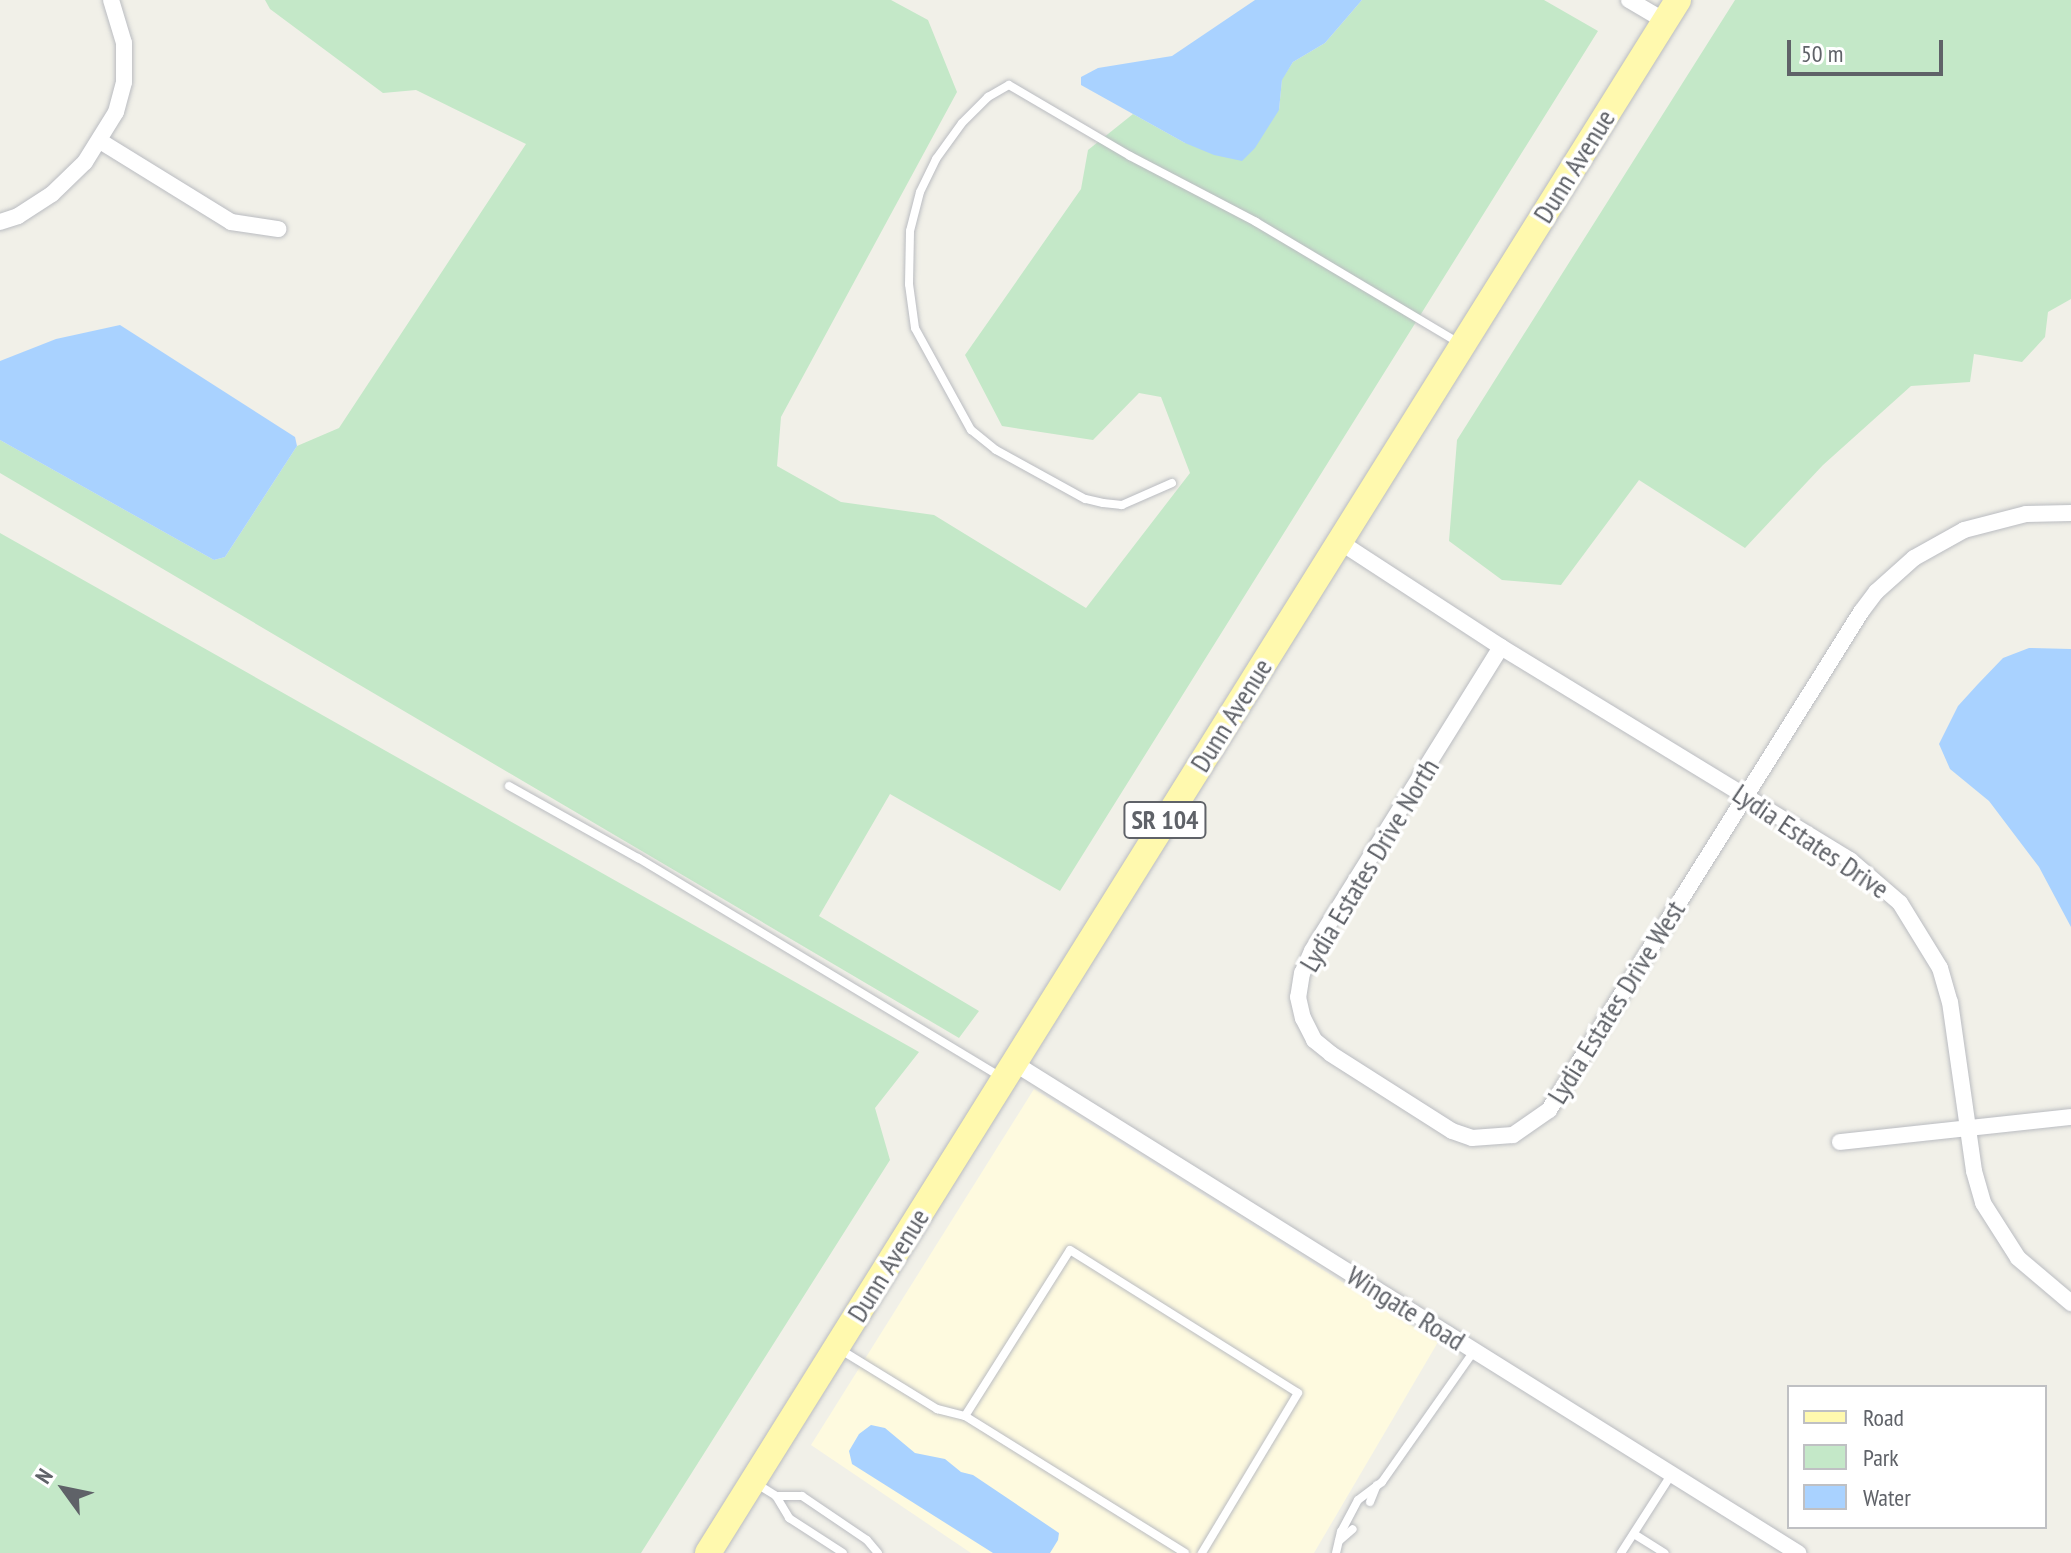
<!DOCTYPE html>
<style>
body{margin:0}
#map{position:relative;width:2071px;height:1553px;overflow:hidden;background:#f1f0e8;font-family:"PT Sans Narrow",sans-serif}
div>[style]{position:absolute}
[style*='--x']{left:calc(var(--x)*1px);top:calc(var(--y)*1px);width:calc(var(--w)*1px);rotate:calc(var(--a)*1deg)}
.commercial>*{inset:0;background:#fefadf}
.green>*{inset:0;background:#c4e8c8}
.water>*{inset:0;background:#a9d2ff}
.roads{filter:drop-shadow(0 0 2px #babcc1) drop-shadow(0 0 2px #babcc1)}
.lane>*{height:8px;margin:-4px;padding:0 4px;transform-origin:4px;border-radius:4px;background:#fff}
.street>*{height:16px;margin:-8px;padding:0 8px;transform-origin:8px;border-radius:8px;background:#fff}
.primary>*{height:26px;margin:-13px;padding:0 13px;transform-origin:13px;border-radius:13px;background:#fff9ae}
span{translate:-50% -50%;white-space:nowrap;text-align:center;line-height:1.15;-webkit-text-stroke:7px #fff;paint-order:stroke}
.shield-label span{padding:2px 6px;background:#fff;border:2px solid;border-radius:6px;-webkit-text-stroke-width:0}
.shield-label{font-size:26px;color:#5f6268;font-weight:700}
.street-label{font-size:28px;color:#5f6268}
.legend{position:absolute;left:1787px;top:1385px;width:260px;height:144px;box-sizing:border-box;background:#fff;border:2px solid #bfc0c3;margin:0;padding:10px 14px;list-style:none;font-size:24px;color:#5f6268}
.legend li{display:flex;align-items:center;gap:16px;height:40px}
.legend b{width:40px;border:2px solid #bfc0c3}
.north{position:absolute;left:24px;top:1449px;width:80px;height:80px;-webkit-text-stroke:6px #fff;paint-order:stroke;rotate:303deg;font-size:22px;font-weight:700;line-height:32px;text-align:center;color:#5f6268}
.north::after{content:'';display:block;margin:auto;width:28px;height:36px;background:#5f6268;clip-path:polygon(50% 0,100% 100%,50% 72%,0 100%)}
.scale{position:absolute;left:1787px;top:40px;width:156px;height:36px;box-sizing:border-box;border:4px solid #5f6268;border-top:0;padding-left:10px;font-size:24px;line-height:28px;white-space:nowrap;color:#5f6268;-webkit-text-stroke:6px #fff;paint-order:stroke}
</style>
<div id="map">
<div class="commercial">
<div style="clip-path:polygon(1034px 1089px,1438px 1342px,1314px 1553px,971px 1553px,811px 1445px)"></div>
</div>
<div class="green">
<div style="clip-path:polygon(265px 0,891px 0,928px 20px,957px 92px,781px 417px,777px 466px,841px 502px,934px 515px,1086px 608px,1190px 473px,1161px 397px,1139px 393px,1093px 440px,1002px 426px,965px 355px,1081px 189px,1088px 150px,1133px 114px,1185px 143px,1279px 110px,1282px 79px,1293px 62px,1325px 43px,1362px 0,1544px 0,1598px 31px,1060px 891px,890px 794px,819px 916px,979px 1011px,959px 1038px,0 473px,0 440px,214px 560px,225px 557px,297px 446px,339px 428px,526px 144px,416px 90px,383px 93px,270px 9px)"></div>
<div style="clip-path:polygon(1735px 0,2071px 0,2071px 299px,2048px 312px,2045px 337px,2022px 362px,1974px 354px,1970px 382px,1911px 386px,1823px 465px,1745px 548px,1639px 480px,1561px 585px,1502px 580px,1449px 541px,1457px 440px)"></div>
<div style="clip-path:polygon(0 533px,919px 1052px,875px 1108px,890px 1160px,641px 1553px,0 1553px)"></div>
</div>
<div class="water">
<div style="clip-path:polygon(1255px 0,1362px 0,1325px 43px,1293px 62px,1282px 80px,1279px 110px,1255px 148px,1242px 161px,1214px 155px,1185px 143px,1081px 85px,1081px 77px,1098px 68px,1172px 56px)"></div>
<div style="clip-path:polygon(120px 325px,295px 437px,297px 446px,225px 557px,214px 560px,0 440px,0 361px,56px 339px)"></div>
<div style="clip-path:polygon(2029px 648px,2071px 649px,2071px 927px,2039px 867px,1989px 801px,1950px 769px,1939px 744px,1958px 706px,1978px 684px,2003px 658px)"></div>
<div style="clip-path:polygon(871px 1425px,885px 1428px,915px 1453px,945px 1459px,961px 1472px,973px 1475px,1059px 1533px,1058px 1540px,1050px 1553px,993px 1553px,852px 1464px,849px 1451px,859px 1434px)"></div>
</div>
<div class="roads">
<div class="lane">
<div style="--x:1172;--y:483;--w:55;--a:156.3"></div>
<div style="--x:1122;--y:505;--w:19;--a:-174"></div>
<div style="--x:1103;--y:503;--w:18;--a:-167"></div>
<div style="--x:1085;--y:499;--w:102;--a:-151.2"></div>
<div style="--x:996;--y:450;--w:32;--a:-141"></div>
<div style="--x:971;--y:430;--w:116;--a:-118.8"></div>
<div style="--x:915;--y:328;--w:44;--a:-97.8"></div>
<div style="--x:909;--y:284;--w:53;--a:-88.9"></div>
<div style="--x:910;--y:231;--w:40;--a:-75.6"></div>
<div style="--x:920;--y:192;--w:37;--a:-64"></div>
<div style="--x:936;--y:159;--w:44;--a:-54.2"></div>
<div style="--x:962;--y:123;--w:37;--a:-45"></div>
<div style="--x:988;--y:97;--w:24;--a:-30"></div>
<div style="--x:1009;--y:85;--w:140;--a:30.4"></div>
<div style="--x:1130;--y:156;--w:142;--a:27.6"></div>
<div style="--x:1256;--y:222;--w:239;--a:30.8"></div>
<div style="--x:509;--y:786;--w:148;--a:29.2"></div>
<div style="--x:638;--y:858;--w:423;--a:31.1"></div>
<div style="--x:841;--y:1350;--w:113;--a:31.6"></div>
<div style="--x:937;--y:1409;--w:29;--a:14"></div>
<div style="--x:965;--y:1416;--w:259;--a:31.9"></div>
<div style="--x:965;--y:1416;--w:196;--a:-57.7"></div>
<div style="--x:1070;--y:1250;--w:269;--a:32.1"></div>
<div style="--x:1298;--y:1393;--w:187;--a:121"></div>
<div style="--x:757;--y:1484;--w:22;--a:32"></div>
<div style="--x:776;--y:1496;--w:26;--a:59"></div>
<div style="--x:789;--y:1518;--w:64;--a:32.9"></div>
<div style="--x:776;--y:1496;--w:26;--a:0"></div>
<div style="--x:802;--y:1496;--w:78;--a:34.1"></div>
<div style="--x:867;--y:1540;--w:17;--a:50"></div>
<div style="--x:1370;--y:1502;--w:18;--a:-68"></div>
<div style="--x:1634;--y:1534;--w:36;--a:32"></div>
<div style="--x:1339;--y:1541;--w:18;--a:-41"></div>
<div style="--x:1336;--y:1553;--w:22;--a:-77"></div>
<div style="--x:1341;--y:1532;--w:36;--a:-62"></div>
<div style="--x:1358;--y:1500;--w:30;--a:-37"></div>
<div style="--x:1382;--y:1482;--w:160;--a:-54.9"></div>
<div style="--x:1621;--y:1553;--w:93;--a:-57.3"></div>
</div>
<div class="street">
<div style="--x:1629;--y:0;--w:42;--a:30.3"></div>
<div style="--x:100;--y:141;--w:154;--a:31.7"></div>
<div style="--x:231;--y:222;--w:48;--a:8.5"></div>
<div style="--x:0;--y:222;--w:19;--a:-18"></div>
<div style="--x:18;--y:216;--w:40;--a:-32.9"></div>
<div style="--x:52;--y:194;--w:46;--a:-44.1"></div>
<div style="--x:85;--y:162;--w:59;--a:-58.2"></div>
<div style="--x:116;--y:112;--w:31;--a:-75"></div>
<div style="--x:124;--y:82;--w:39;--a:-90"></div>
<div style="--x:124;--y:43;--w:45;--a:-106.8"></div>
<div style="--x:1340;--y:542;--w:192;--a:33.1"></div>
<div style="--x:1501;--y:647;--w:409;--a:31.4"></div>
<div style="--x:1850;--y:860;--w:66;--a:40.7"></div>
<div style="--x:1900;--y:903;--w:76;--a:58.4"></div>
<div style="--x:1940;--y:968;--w:35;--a:74"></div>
<div style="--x:1950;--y:1002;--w:171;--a:81.9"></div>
<div style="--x:1974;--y:1171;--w:33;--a:74"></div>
<div style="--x:1983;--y:1203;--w:65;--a:57.5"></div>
<div style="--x:2018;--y:1258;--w:70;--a:40.3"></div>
<div style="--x:1501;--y:647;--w:358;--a:121.9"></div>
<div style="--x:1312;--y:951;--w:24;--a:114"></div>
<div style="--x:1302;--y:973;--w:24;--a:99"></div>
<div style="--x:1298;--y:997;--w:22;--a:77"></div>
<div style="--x:1303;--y:1018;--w:25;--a:63"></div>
<div style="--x:1314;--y:1040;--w:22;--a:39"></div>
<div style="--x:1331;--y:1054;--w:143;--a:32.5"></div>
<div style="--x:1452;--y:1131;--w:21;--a:19"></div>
<div style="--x:1472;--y:1138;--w:41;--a:-4.2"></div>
<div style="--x:1513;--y:1135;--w:44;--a:-34.8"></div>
<div style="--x:1549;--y:1110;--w:588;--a:-57.93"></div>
<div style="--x:1861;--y:612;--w:25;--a:-53"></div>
<div style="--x:1876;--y:592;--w:51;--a:-41.8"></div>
<div style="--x:1914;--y:558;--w:57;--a:-29.2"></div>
<div style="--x:1964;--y:530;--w:64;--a:-14.5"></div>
<div style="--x:2026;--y:514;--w:45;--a:-1.3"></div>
<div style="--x:1014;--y:1063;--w:925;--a:32.01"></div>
<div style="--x:1840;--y:1142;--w:232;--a:-6.2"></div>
</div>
<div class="primary">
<div style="--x:708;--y:1553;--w:1831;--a:-58.01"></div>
</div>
</div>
<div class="shield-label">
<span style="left:1165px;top:820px">SR 104</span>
</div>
<div class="street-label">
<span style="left:1574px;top:166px;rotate:-58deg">Dunn Avenue</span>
<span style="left:1231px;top:715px;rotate:-58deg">Dunn Avenue</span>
<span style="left:1811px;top:841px;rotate:34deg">Lydia Estates Drive</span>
<span style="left:1369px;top:865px;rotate:-59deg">Lydia Estates Drive North</span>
<span style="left:1616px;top:1002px;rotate:-58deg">Lydia Estates Drive West</span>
<span style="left:888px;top:1265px;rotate:-58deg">Dunn Avenue</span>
<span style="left:1406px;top:1308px;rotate:32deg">Wingate Road</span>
</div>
<ul class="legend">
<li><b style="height:10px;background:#fff9ae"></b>Road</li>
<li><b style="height:22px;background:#c4e8c8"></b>Park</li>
<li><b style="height:22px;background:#a9d2ff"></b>Water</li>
</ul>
<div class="north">N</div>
<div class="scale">50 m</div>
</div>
